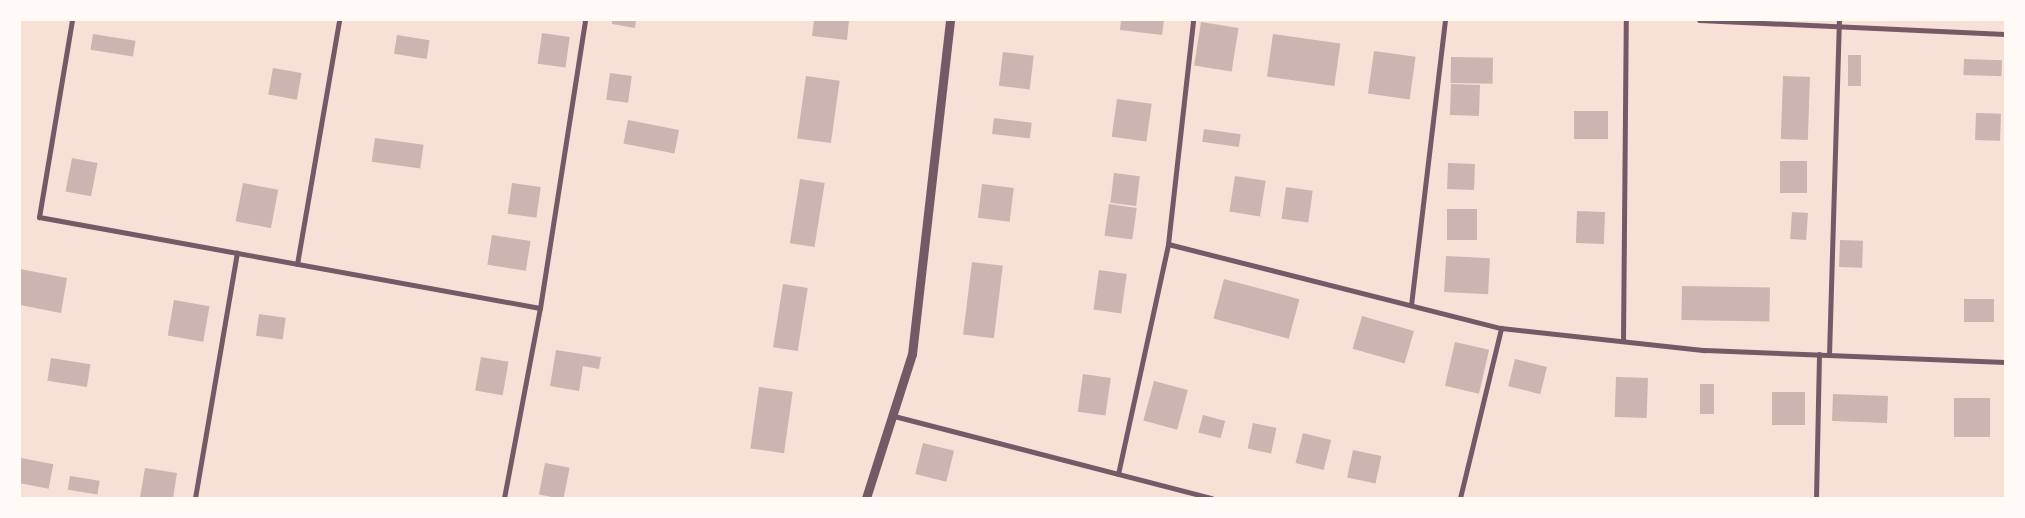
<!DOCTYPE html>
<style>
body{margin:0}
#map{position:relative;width:2025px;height:518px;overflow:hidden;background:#f7e1d7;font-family:Cabin,sans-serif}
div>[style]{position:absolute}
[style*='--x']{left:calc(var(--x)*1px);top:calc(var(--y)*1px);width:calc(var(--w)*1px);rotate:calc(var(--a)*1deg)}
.building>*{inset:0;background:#ccb4b1;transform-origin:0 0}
.minor>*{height:5px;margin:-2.5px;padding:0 2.5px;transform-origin:2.5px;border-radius:2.5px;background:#755966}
.tertiary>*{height:9px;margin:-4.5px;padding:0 4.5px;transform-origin:4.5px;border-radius:4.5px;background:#755966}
span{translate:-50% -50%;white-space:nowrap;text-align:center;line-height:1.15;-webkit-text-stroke:4px #fffaf5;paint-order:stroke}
.frame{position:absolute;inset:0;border:21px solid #fffaf5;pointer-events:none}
</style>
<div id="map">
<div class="building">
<div style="clip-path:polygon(612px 20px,636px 20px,635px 28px,612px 24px)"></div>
<div style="clip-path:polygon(814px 20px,849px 20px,847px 40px,812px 36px)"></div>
<div style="clip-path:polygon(1121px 20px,1164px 20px,1162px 35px,1120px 30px)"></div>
<div style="left:1201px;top:22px;width:38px;height:44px;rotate:9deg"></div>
<div style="left:542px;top:33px;width:28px;height:31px;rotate:8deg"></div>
<div style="left:93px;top:34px;width:43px;height:16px;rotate:9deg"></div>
<div style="left:1273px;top:34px;width:68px;height:43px;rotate:8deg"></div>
<div style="left:397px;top:35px;width:33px;height:19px;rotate:9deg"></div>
<div style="left:1374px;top:51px;width:42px;height:43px;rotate:8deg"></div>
<div style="left:1003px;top:52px;width:31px;height:34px;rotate:7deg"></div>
<div style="left:1848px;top:55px;width:13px;height:31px"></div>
<div style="left:1451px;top:57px;width:42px;height:26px;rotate:1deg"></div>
<div style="left:1964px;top:59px;width:38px;height:16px;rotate:2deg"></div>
<div style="left:273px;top:68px;width:29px;height:27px;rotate:10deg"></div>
<div style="left:610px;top:73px;width:22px;height:27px;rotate:8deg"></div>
<div style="left:806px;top:76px;width:34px;height:63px;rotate:8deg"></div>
<div style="left:1783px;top:76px;width:27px;height:63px;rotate:2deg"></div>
<div style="left:1451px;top:84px;width:29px;height:31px;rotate:2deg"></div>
<div style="left:1117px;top:99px;width:35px;height:38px;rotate:8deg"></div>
<div style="left:1574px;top:111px;width:34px;height:28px"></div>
<div style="left:1976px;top:113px;width:25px;height:27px;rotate:2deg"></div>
<div style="left:994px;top:118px;width:38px;height:16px;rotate:7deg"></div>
<div style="left:628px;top:120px;width:52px;height:24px;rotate:11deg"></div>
<div style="left:1204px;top:129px;width:37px;height:13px;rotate:8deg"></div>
<div style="left:375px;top:138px;width:49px;height:24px;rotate:8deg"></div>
<div style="left:72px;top:158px;width:26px;height:34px;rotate:11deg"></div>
<div style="left:1780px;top:161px;width:27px;height:32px"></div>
<div style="left:1448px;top:163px;width:27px;height:26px;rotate:2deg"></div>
<div style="left:1114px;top:173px;width:26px;height:30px;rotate:7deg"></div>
<div style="left:1235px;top:176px;width:31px;height:36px;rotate:9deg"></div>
<div style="left:800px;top:179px;width:25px;height:65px;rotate:9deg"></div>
<div style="left:243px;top:183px;width:36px;height:39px;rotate:11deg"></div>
<div style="left:512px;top:183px;width:29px;height:31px;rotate:8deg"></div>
<div style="left:982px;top:184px;width:32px;height:34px;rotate:7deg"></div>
<div style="left:1286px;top:187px;width:27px;height:32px;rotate:8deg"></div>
<div style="left:1109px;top:204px;width:28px;height:32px;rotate:8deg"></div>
<div style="left:1447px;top:209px;width:30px;height:31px"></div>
<div style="left:1577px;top:211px;width:28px;height:32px;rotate:2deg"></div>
<div style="left:1792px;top:212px;width:16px;height:27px;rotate:4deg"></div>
<div style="left:492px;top:235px;width:39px;height:30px;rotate:9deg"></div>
<div style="left:1840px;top:240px;width:23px;height:27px;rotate:2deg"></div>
<div style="left:1446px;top:256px;width:44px;height:36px;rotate:3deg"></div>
<div style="left:972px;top:262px;width:31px;height:73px;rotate:7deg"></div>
<div style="clip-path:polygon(20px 269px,67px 278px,61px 313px,20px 305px)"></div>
<div style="left:1099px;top:270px;width:28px;height:40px;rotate:8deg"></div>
<div style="left:1224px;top:279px;width:78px;height:41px;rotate:15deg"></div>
<div style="left:783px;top:284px;width:25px;height:64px;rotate:9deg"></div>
<div style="left:1682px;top:286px;width:88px;height:34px;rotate:1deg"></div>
<div style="left:1964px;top:299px;width:30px;height:23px"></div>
<div style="left:174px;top:300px;width:36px;height:36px;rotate:10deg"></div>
<div style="left:259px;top:314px;width:27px;height:22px;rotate:8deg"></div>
<div style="left:1362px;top:316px;width:54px;height:34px;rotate:16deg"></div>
<div style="left:1455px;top:342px;width:35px;height:45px;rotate:13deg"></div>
<div style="clip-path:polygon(556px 350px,601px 357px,599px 369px,583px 366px,579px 391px,550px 386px)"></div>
<div style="left:481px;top:357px;width:28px;height:34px;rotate:10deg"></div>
<div style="left:51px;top:358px;width:40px;height:23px;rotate:9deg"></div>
<div style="left:1515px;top:359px;width:33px;height:28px;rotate:14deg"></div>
<div style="left:1083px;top:374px;width:28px;height:38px;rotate:8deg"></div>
<div style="left:1616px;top:377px;width:32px;height:40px;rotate:2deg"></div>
<div style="left:1154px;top:381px;width:35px;height:41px;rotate:15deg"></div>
<div style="left:1700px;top:384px;width:14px;height:30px"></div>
<div style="left:759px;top:387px;width:34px;height:62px;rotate:8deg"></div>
<div style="left:1772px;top:392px;width:33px;height:33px"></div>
<div style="left:1833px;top:394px;width:55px;height:27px;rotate:2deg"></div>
<div style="left:1954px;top:398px;width:36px;height:39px"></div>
<div style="left:1203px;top:415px;width:23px;height:18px;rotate:15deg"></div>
<div style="left:1253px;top:423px;width:24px;height:26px;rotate:12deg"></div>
<div style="left:1303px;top:433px;width:29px;height:31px;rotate:14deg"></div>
<div style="left:923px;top:443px;width:32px;height:32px;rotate:14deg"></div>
<div style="left:1353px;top:450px;width:29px;height:28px;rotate:12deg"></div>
<div style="left:21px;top:458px;width:33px;height:25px;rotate:11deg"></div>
<div style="left:545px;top:463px;width:25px;height:32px;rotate:11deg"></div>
<div style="clip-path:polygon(145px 468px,177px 473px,173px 498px,140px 498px)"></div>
<div style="left:70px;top:476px;width:30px;height:14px;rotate:9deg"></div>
</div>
<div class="minor">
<div style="--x:72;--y:20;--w:200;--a:99.5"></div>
<div style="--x:39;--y:217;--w:509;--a:10.29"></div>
<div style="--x:1699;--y:20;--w:306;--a:2.6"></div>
<div style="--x:1168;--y:244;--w:343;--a:14.2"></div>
<div style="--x:1501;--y:328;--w:205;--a:6.2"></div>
<div style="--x:1705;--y:350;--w:300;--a:2.3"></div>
<div style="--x:297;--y:264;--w:248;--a:-80.2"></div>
<div style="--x:1411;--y:305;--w:287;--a:-83.2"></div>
<div style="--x:1623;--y:341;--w:321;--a:-89.5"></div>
<div style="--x:1829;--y:355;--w:335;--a:-88.3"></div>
<div style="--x:894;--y:416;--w:328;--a:14.5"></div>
<div style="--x:1118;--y:474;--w:235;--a:-77.7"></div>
<div style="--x:1168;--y:244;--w:225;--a:-83.6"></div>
<div style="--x:195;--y:498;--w:249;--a:-80.3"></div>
<div style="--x:504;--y:498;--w:193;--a:-79.3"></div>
<div style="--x:540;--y:308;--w:291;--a:-81.1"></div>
<div style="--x:1460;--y:498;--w:175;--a:-76.4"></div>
<div style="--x:1816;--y:498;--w:144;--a:-88.8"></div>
</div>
<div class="tertiary">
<div style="--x:866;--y:498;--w:151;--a:-72.3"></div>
<div style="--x:912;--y:354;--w:336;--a:-83.5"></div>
</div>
<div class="frame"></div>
</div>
